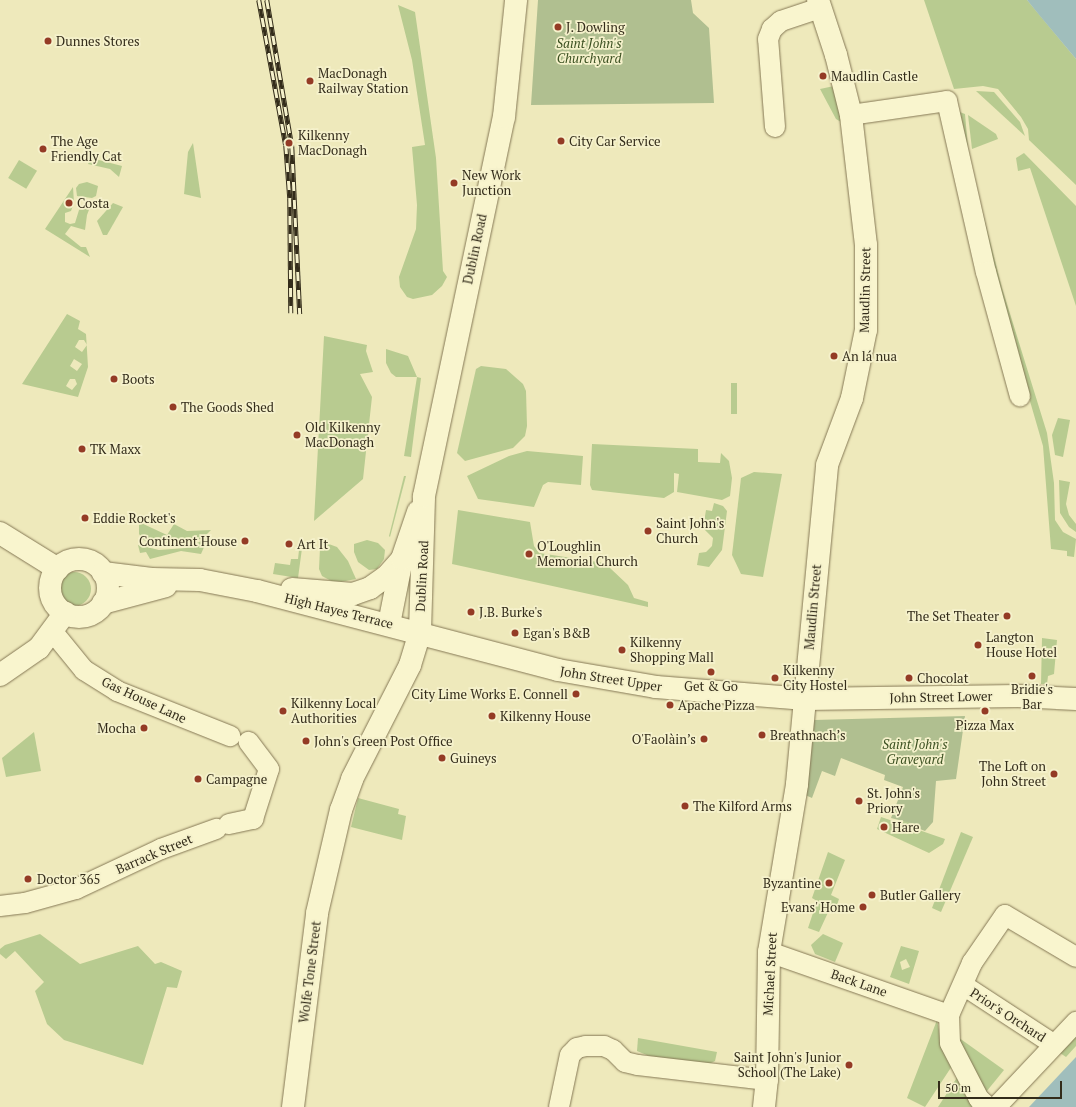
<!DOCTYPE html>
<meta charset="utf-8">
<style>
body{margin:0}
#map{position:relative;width:1076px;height:1107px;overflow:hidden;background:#eee9bb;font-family:"PT Serif",serif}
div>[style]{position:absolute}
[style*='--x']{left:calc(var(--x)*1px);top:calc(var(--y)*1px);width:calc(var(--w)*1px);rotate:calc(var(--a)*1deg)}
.green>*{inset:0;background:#b8cb90;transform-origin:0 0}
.round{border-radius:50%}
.cemetery>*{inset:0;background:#b0bf90}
.water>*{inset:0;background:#a0bebc}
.roads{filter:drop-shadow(0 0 1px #857855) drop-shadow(0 0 1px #857855)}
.street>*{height:20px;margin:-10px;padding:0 10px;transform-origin:10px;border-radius:10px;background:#f9f5ce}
.secondary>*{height:22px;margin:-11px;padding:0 11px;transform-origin:11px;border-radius:11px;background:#f9f5ce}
.secondary>.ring{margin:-11px;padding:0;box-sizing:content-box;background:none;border:22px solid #f9f5ce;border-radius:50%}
.rail>*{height:4.5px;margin-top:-2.25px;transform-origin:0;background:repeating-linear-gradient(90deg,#f5f1cb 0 9px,#332c1a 0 18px);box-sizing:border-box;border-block:1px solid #332c1a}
.dots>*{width:11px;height:11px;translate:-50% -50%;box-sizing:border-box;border:2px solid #f5f1cb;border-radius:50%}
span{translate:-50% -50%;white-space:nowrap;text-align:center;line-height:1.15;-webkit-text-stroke:3.5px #f5f1cb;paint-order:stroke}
.poi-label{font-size:13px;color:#332c1a}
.left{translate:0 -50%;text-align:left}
.right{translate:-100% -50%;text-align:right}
.park-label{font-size:13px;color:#3b5021;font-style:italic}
.street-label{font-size:13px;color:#332c1a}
.scale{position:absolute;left:938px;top:1081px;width:124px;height:18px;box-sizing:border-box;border:2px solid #332c1a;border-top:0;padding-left:5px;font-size:12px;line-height:14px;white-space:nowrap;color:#332c1a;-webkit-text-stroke:3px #f5f1cb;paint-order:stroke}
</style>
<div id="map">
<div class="green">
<div style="clip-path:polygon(924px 0,1027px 0,1076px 59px,1076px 185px,1029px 140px,1028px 129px,1021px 117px,998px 89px,983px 86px,954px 89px)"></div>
<div style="clip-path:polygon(398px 5px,415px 12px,436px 158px,443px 271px,447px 277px,442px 286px,432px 295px,413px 299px,407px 297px,400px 287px,399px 277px,416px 229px,417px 205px,412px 147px,425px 145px,412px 60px)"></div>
<div style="clip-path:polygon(834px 86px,841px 122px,836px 119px,820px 89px)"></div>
<div style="clip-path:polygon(976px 91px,994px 92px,1020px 122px,1025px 136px)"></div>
<div style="clip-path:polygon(954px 110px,965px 114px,969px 159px,1002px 288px,1047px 433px,1054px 483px,1055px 520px,1063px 532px,1076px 539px,1074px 557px,1067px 556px,1067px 551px,1051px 549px,1043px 446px,998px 291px)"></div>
<div style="clip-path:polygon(968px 115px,996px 134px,998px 139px,972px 149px)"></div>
<div style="clip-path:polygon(193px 143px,201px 198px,184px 194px,188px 152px)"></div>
<div style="clip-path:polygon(1024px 153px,1076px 206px,1076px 306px,1030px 168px,1018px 171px,1016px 158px)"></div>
<div style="clip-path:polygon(91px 158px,122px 166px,119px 177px,110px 169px,88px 164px)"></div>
<div style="left:19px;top:160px;width:21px;height:21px;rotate:31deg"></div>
<div style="clip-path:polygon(87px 182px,98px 186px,96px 196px,92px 198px,77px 196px,76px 188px,79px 184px)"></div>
<div style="clip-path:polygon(73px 187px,74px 203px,71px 211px,65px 213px,65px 222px,70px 224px,75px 223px,79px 210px,86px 203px,92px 202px,87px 215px,85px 230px,71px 226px,65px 234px,81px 247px,86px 247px,90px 257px,45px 229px)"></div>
<div style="clip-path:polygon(113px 203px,123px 207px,107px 235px,103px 235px,97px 221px)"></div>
<div style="clip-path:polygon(evenodd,67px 314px,80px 321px,78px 329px,86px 334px,88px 367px,78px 397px,22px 384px,67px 314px,79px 340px,84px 340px,87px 345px,82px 352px,75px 347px,79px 340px,67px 314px,74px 359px,82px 364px,77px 371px,70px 366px,74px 359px,67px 314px,70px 379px,75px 379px,77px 384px,72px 390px,66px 386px,70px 379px)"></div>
<div style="clip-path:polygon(324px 336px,367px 345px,366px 351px,373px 372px,360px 374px,372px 397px,363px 479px,314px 521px)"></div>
<div style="clip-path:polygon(386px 349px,408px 356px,417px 377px,421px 378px,411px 457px,404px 456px,417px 377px,396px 377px,391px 373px,386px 363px)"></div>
<div style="clip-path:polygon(481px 366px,506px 369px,523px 384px,526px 391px,527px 426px,525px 436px,513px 448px,465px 461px,457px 453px,476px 369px)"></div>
<div style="left:731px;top:383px;width:6px;height:31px"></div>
<div style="clip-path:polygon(1058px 418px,1070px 420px,1063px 457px,1055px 455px,1052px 435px)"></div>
<div style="clip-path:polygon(592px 444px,698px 449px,698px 462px,720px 463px,721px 453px,729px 461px,732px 478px,730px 496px,722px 500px,677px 492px,679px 474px,674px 473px,674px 492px,664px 498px,592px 490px,590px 485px)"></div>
<div style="clip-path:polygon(527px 451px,583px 456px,581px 485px,548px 482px,543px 485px,534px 507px,478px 499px,467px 476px,509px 456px)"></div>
<div style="clip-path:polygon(754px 472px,782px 474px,763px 577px,741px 574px,732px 555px,741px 478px)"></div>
<div style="clip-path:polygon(404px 476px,406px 476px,390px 537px,389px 536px)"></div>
<div style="clip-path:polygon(1059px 480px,1070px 482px,1066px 504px,1069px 515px,1076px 524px,1076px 532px,1069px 527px,1060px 513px)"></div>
<div style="clip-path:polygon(714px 503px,723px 506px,727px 511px,722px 550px,709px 567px,697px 565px,699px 553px,706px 552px,712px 546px,713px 538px,703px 528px,706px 510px,712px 511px)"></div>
<div style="clip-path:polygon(458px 510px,530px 522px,534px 546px,539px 553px,611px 564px,610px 568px,628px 585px,634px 598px,648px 602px,648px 607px,452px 564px)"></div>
<div style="clip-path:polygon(139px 522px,167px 535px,174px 524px,187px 531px,211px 530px,203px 538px,194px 541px,164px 546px,146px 542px,142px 538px,139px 534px)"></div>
<div style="clip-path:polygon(208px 538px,201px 554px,181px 551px,150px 559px,146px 552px,140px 553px,138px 545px,159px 550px,186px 548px)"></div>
<div style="clip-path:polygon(367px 540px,378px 543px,385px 550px,384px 559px,377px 569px,369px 570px,358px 562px,354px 552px,354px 544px)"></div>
<div style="clip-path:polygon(300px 541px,303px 541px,298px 578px,273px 574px,275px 563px,290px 565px,291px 559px,298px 559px)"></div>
<div style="clip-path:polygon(326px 543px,337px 547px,348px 561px,356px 579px,335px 583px,322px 576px,319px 569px,320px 548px)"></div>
<div class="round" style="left:57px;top:572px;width:34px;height:34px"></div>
<div style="clip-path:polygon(1042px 638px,1057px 640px,1054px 674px,1048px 676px,1047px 684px,1041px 684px)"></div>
<div style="clip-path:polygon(34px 732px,41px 771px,6px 777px,2px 758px)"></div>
<div style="clip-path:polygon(358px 798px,399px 809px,398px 814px,406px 816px,402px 840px,351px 827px)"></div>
<div style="clip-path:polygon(881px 817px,902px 824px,904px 820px,914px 824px,913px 828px,945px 839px,943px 844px,929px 853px,877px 829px)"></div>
<div style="clip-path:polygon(961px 832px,973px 837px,941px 912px,932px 908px)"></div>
<div style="clip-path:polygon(828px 852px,845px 860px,831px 895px,839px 899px,836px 908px,831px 906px,819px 932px,808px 928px,817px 901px,812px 898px)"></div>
<div style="clip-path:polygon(40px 934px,80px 964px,138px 946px,155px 964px,161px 962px,182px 971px,177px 988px,167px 987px,143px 1065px,64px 1040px,47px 1024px,35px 991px,44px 982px,15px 951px,6px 959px,0 954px,0 949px,5px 945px)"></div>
<div style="clip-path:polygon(823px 934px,843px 943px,835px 962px,815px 954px,811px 945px)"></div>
<div style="clip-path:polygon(evenodd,901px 946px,919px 951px,909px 984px,890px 977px,901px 946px,906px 959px,910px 967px,902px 970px,900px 962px,906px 959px)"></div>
<div style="clip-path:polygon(937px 1020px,940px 1036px,952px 1066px,925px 1107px,907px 1098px)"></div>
<div style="clip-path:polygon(1076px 1031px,1076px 1046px,1066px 1057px,1057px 1051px)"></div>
<div style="clip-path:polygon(955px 1035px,1004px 1070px,982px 1097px)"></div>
<div style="clip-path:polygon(638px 1038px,717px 1052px,715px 1061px,707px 1065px,649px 1056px,637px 1051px)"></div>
<div style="clip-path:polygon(958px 1076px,973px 1107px,938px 1107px)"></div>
</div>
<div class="cemetery">
<div style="clip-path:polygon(538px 0,691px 0,693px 13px,709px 28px,714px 103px,531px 105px)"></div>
<div style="clip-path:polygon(965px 716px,956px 779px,936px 781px,933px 822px,925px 831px,915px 827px,915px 824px,891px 818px,903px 787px,884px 780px,885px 775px,841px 758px,835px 776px,822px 771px,812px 798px,803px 794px,814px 720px)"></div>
</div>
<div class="water">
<div style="clip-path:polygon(1027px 0,1076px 0,1076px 59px,1040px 16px)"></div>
<div style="clip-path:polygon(1076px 1057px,1076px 1107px,1029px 1107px)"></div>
</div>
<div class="roads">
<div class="street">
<div style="--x:851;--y:115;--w:97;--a:-8.3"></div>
<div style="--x:947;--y:101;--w:175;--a:77.2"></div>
<div style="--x:986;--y:272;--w:129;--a:74.7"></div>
<div style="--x:775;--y:127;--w:88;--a:-94.5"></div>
<div style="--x:768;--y:39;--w:11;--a:-68"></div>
<div style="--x:772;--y:29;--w:12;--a:-42"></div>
<div style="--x:781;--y:21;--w:41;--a:-18.4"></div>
<div style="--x:53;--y:632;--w:49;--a:50.8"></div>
<div style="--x:84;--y:670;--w:39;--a:32"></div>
<div style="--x:117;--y:691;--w:122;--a:21.7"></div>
<div style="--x:229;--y:824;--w:25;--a:-12"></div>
<div style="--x:253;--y:819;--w:52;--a:-72.3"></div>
<div style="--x:269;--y:769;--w:34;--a:-127"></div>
<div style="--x:0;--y:906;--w:25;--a:-7"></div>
<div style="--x:25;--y:903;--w:53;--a:-15.4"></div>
<div style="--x:76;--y:889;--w:94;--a:-25.2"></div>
<div style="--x:161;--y:849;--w:59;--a:-20"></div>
<div style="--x:769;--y:952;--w:191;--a:19.3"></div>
<div style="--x:963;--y:985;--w:108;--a:33.2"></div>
<div style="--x:559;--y:1107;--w:53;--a:-78.1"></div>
<div style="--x:570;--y:1055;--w:10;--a:-45"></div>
<div style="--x:577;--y:1048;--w:9;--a:-13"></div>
<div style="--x:586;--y:1046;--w:18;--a:0"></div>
<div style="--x:604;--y:1046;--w:10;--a:24"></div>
<div style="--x:613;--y:1050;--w:17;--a:45"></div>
<div style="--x:625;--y:1062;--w:13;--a:13"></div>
<div style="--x:638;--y:1065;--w:130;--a:6.6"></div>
<div style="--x:988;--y:1107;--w:12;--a:-138"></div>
<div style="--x:979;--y:1099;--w:63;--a:-117.4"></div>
<div style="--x:950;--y:1043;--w:28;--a:-92"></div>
<div style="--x:949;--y:1015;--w:57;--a:-66.1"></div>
<div style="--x:972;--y:963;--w:58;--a:-55.5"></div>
<div style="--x:1005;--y:915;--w:82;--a:30.6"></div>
<div style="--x:996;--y:1107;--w:117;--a:-46.7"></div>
</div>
<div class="secondary">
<div style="--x:0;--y:533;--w:68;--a:31.8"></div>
<div class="ring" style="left:50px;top:559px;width:36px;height:36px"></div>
<div style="--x:103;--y:573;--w:49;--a:7"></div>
<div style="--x:152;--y:579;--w:48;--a:1.2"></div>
<div style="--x:200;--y:580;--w:58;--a:10.9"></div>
<div style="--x:257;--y:591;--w:311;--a:14.7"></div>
<div style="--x:558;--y:670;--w:99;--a:9.8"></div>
<div style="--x:656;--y:687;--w:150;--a:4.6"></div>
<div style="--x:806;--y:699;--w:212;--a:-0.8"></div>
<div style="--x:1018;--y:696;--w:58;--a:3"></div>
<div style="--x:292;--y:589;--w:61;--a:4.7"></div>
<div style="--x:353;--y:594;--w:18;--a:-19"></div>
<div style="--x:370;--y:588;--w:19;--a:-35"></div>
<div style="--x:386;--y:577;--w:24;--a:-48"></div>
<div style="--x:103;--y:603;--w:65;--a:-15.1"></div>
<div style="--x:389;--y:624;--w:66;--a:-78.7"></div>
<div style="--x:402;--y:559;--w:50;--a:-71.2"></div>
<div style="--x:0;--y:675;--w:47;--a:-34.7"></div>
<div style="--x:39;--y:648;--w:44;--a:-53.4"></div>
<div style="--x:293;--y:1107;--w:195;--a:-82.9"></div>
<div style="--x:317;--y:913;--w:106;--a:-76.9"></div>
<div style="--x:341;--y:810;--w:33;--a:-70"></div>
<div style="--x:352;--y:779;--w:128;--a:-63"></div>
<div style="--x:410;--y:665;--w:34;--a:-73"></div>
<div style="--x:420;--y:632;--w:136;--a:-88.3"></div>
<div style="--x:424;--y:496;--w:387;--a:-78.1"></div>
<div style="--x:504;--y:117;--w:118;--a:-84.1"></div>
<div style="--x:764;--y:1107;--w:27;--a:-84"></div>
<div style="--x:767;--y:1080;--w:128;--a:-89.1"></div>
<div style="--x:769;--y:952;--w:170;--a:-80.5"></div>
<div style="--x:797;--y:784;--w:320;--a:-84.6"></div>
<div style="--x:827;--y:465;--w:72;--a:-69.5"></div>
<div style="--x:852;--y:398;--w:69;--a:-78.4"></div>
<div style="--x:866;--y:330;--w:85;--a:-90"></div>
<div style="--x:866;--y:245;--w:131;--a:-96.6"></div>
<div style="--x:851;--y:115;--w:62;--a:-104"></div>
<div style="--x:836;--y:55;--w:58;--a:-108.1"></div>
</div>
</div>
<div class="rail">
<div style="--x:259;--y:0;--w:147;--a:79.5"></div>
<div style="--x:286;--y:145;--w:53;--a:85.7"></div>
<div style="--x:290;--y:198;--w:115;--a:89.5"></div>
<div style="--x:267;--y:0;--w:148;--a:80.3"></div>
<div style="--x:292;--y:146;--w:168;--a:87.3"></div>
</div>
<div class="dots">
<div style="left:558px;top:27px;background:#943b25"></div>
<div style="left:48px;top:41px;background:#943b25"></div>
<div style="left:823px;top:76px;background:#943b25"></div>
<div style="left:310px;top:81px;background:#943b25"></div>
<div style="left:561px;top:141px;background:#943b25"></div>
<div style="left:289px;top:143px;background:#943b25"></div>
<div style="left:43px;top:149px;background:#943b25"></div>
<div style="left:454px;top:183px;background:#943b25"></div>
<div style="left:69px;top:203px;background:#943b25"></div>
<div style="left:834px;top:356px;background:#943b25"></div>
<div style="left:114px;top:379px;background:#943b25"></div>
<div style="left:173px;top:407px;background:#943b25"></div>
<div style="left:297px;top:435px;background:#943b25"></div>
<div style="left:82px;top:449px;background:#943b25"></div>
<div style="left:85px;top:518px;background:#943b25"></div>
<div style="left:648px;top:531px;background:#943b25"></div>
<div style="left:245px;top:541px;background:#943b25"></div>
<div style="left:289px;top:544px;background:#943b25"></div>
<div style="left:529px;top:554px;background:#943b25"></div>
<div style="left:471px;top:612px;background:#943b25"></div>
<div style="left:1007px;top:616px;background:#943b25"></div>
<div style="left:515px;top:633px;background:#943b25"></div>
<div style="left:978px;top:645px;background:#943b25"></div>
<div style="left:622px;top:650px;background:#943b25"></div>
<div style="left:711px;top:672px;background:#943b25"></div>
<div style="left:1032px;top:676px;background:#943b25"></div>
<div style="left:775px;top:678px;background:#943b25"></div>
<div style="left:909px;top:678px;background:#943b25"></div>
<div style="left:576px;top:694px;background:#943b25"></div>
<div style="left:670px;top:705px;background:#943b25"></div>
<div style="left:283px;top:711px;background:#943b25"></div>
<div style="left:985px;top:711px;background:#943b25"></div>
<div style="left:492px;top:716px;background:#943b25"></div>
<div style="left:144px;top:728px;background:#943b25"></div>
<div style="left:762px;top:735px;background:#943b25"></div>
<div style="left:704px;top:739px;background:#943b25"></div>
<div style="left:306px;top:741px;background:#943b25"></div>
<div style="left:442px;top:758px;background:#943b25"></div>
<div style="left:1054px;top:774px;background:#943b25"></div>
<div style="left:198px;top:779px;background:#943b25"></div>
<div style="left:859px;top:801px;background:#943b25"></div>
<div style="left:685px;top:806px;background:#943b25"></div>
<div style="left:884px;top:827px;background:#943b25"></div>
<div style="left:28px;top:879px;background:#943b25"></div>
<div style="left:829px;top:883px;background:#943b25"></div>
<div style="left:872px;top:895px;background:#943b25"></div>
<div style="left:863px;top:907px;background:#943b25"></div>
<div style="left:849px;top:1065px;background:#943b25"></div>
</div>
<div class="poi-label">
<span class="left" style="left:566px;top:27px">J. Dowling</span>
<span class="left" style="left:56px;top:41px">Dunnes Stores</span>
<span class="left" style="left:318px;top:81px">MacDonagh<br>Railway Station</span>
<span class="left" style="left:831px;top:76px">Maudlin Castle</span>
<span class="left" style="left:298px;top:143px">Kilkenny<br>MacDonagh</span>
<span class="left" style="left:569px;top:141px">City Car Service</span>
<span class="left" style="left:51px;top:149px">The Age<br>Friendly Cat</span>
<span class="left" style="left:462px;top:183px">New Work<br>Junction</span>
<span class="left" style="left:77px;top:203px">Costa</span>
<span class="left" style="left:842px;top:356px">An lá nua</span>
<span class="left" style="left:122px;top:379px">Boots</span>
<span class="left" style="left:181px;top:407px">The Goods Shed</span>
<span class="left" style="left:305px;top:435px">Old Kilkenny<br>MacDonagh</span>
<span class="left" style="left:90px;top:449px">TK Maxx</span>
<span class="left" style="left:93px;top:518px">Eddie Rocket's</span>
<span class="left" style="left:656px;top:531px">Saint John's<br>Church</span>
<span class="right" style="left:237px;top:541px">Continent House</span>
<span class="left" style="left:297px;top:544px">Art It</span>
<span class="left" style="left:537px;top:554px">O'Loughlin<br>Memorial Church</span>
<span class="left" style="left:479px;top:612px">J.B. Burke's</span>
<span class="right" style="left:999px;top:616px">The Set Theater</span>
<span class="left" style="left:523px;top:633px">Egan's B&amp;B</span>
<span class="left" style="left:986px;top:645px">Langton<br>House Hotel</span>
<span class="left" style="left:630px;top:650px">Kilkenny<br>Shopping Mall</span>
<span class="left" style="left:783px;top:678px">Kilkenny<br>City Hostel</span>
<span class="left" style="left:917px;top:678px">Chocolat</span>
<span style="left:711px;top:686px">Get &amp; Go</span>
<span style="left:1032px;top:697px">Bridie's<br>Bar</span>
<span class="right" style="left:568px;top:694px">City Lime Works E. Connell</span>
<span class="left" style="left:291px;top:711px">Kilkenny Local<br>Authorities</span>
<span class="left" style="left:678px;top:705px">Apache Pizza</span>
<span class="left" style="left:500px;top:716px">Kilkenny House</span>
<span style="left:985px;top:725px">Pizza Max</span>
<span class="right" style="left:136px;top:728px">Mocha</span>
<span class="left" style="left:770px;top:735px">Breathnach’s</span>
<span class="right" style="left:696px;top:739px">O'Faolàin’s</span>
<span class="left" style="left:314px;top:741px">John's Green Post Office</span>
<span class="left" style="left:450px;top:758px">Guineys</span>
<span class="right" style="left:1046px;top:774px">The Loft on<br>John Street</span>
<span class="left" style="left:206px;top:779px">Campagne</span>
<span class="left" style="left:867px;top:801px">St. John's<br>Priory</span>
<span class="left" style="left:693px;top:806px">The Kilford Arms</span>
<span class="left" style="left:892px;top:827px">Hare</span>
<span class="left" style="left:37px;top:879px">Doctor 365</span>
<span class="right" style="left:821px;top:883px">Byzantine</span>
<span class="left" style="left:880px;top:895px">Butler Gallery</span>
<span class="right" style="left:855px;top:907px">Evans' Home</span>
<span class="right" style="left:841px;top:1065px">Saint John's Junior<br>School (The Lake)</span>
</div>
<div class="park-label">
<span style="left:589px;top:51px">Saint John's<br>Churchyard</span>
<span style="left:915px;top:752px">Saint John's<br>Graveyard</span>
</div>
<div class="street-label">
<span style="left:475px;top:249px;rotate:-78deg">Dublin Road</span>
<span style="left:865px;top:290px;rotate:-89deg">Maudlin Street</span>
<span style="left:422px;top:576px;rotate:-87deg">Dublin Road</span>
<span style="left:813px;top:607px;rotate:-85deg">Maudlin Street</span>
<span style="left:339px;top:611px;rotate:14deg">High Hayes Terrace</span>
<span style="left:611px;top:679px;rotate:9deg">John Street Upper</span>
<span style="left:941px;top:697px;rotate:-1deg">John Street Lower</span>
<span style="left:144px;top:700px;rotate:25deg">Gas House Lane</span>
<span style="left:154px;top:854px;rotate:-23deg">Barrack Street</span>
<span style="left:310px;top:972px;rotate:-83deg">Wolfe Tone Street</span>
<span style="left:770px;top:974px;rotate:-87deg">Michael Street</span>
<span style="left:859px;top:983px;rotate:19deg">Back Lane</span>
<span style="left:1008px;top:1015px;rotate:33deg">Prior's Orchard</span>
</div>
<div class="scale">50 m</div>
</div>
